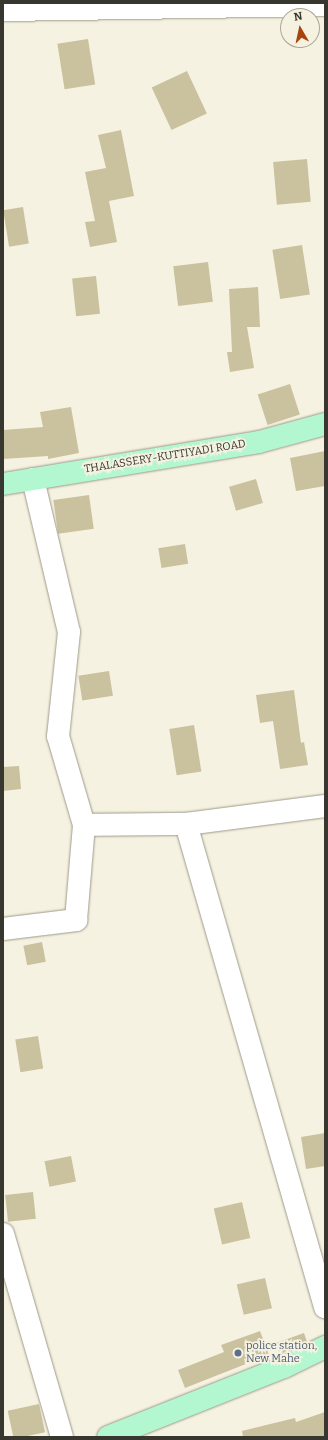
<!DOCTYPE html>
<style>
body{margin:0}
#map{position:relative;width:328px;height:1440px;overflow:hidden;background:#f6f2e1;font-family:Bitter,serif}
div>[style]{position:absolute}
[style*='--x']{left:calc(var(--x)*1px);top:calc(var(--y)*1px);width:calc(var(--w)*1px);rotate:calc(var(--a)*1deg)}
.building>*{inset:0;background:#cac19e;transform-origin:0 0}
.roads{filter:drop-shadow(0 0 1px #9e9a8b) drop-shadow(0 0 1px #9e9a8b)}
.minor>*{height:22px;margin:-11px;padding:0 11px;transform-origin:11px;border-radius:11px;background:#fff}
.major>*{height:22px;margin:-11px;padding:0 11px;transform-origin:11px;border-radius:11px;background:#b3f7d0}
.dots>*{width:11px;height:11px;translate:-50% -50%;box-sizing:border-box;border:2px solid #f6f2e1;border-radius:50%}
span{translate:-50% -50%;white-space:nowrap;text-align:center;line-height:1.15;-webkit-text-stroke:3.5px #f6f2e1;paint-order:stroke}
.street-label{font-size:11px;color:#37362f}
.service-label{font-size:11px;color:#4e5e75}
.left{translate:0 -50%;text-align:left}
.frame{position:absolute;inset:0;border:4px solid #37362f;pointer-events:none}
.north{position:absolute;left:280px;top:8px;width:40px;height:40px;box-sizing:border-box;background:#f6f2e1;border:1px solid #aaa79a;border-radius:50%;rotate:351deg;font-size:11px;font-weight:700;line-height:16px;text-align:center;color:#37362f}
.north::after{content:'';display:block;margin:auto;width:14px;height:18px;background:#a8450c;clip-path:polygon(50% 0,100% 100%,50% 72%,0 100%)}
</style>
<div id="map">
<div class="building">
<div style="left:88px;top:39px;width:46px;height:31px;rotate:81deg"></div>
<div style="left:187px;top:71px;width:47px;height:39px;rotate:65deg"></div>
<div style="clip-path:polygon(121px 130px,134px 196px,109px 201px,117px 242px,90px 247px,85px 222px,95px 221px,85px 172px,106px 168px,98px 135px)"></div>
<div style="left:307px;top:159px;width:43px;height:34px;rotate:85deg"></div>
<div style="left:23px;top:207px;width:37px;height:20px;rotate:81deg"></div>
<div style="left:302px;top:245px;width:50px;height:30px;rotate:81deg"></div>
<div style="left:208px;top:262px;width:40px;height:35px;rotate:83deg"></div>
<div style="left:96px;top:276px;width:38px;height:24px;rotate:84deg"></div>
<div style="clip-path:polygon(258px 287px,260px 327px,247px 327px,254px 368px,230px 372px,227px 352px,232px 352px,229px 289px)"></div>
<div style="left:290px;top:384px;width:32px;height:34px;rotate:72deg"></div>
<div style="clip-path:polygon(71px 407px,79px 453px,48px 459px,48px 456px,3px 459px,3px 430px,43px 427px,40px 412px)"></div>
<div style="clip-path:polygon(325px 451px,325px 486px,296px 491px,290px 458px)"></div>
<div style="left:256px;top:479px;width:25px;height:28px;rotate:74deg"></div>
<div style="left:89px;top:495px;width:34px;height:36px;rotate:82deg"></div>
<div style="left:185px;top:544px;width:20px;height:27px;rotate:81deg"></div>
<div style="left:109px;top:671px;width:25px;height:31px;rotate:81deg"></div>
<div style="clip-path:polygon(294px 690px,301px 743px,304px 742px,308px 765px,280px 769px,273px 721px,260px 723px,256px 695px)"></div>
<div style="left:194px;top:725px;width:47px;height:25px;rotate:81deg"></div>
<div style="clip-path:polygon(19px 766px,21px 789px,3px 791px,3px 767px)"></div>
<div style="left:42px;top:942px;width:20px;height:19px;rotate:79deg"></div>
<div style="left:38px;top:1036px;width:33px;height:23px;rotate:81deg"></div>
<div style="clip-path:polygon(325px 1133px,325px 1166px,306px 1169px,301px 1137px)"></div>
<div style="left:71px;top:1156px;width:26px;height:27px;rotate:79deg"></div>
<div style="left:33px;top:1192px;width:27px;height:28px;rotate:84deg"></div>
<div style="left:242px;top:1202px;width:37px;height:29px;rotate:77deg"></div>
<div style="left:265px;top:1278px;width:31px;height:29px;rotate:77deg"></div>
<div style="clip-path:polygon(260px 1331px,269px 1355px,185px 1388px,178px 1370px,224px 1352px,221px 1345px)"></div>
<div style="clip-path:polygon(304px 1333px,307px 1342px,280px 1355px,276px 1343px)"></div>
<div style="left:39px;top:1404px;width:29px;height:32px;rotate:78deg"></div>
<div style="clip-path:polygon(325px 1412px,325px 1437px,243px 1437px,242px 1431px,295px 1418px,296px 1422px)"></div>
</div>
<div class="roads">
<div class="minor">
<div style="--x:3;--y:10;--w:322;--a:-0.9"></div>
<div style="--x:33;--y:479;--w:157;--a:76.8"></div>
<div style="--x:69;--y:632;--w:105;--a:96"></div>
<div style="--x:58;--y:736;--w:93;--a:73.7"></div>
<div style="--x:325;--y:806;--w:140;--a:172.6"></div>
<div style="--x:186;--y:824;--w:503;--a:73.94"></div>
<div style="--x:3;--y:929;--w:74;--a:-7"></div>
<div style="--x:76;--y:920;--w:95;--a:-85.2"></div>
<div style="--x:84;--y:825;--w:102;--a:-0.6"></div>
<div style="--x:3;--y:1234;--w:211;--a:73.8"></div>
</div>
<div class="major">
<div style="--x:3;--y:484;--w:259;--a:-9.3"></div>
<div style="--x:259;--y:442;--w:68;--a:-15.3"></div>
<div style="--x:108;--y:1437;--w:189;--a:-21.7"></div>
<div style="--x:284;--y:1367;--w:46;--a:-26"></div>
</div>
</div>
<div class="dots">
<div style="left:238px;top:1353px;background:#5c6f8a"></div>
</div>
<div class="street-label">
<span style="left:165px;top:457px;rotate:-9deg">THALASSERY-KUTTIYADI ROAD</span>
</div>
<div class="service-label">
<span class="left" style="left:246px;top:1353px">police station,<br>New Mahe</span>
</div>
<div class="frame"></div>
<div class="north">N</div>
</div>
